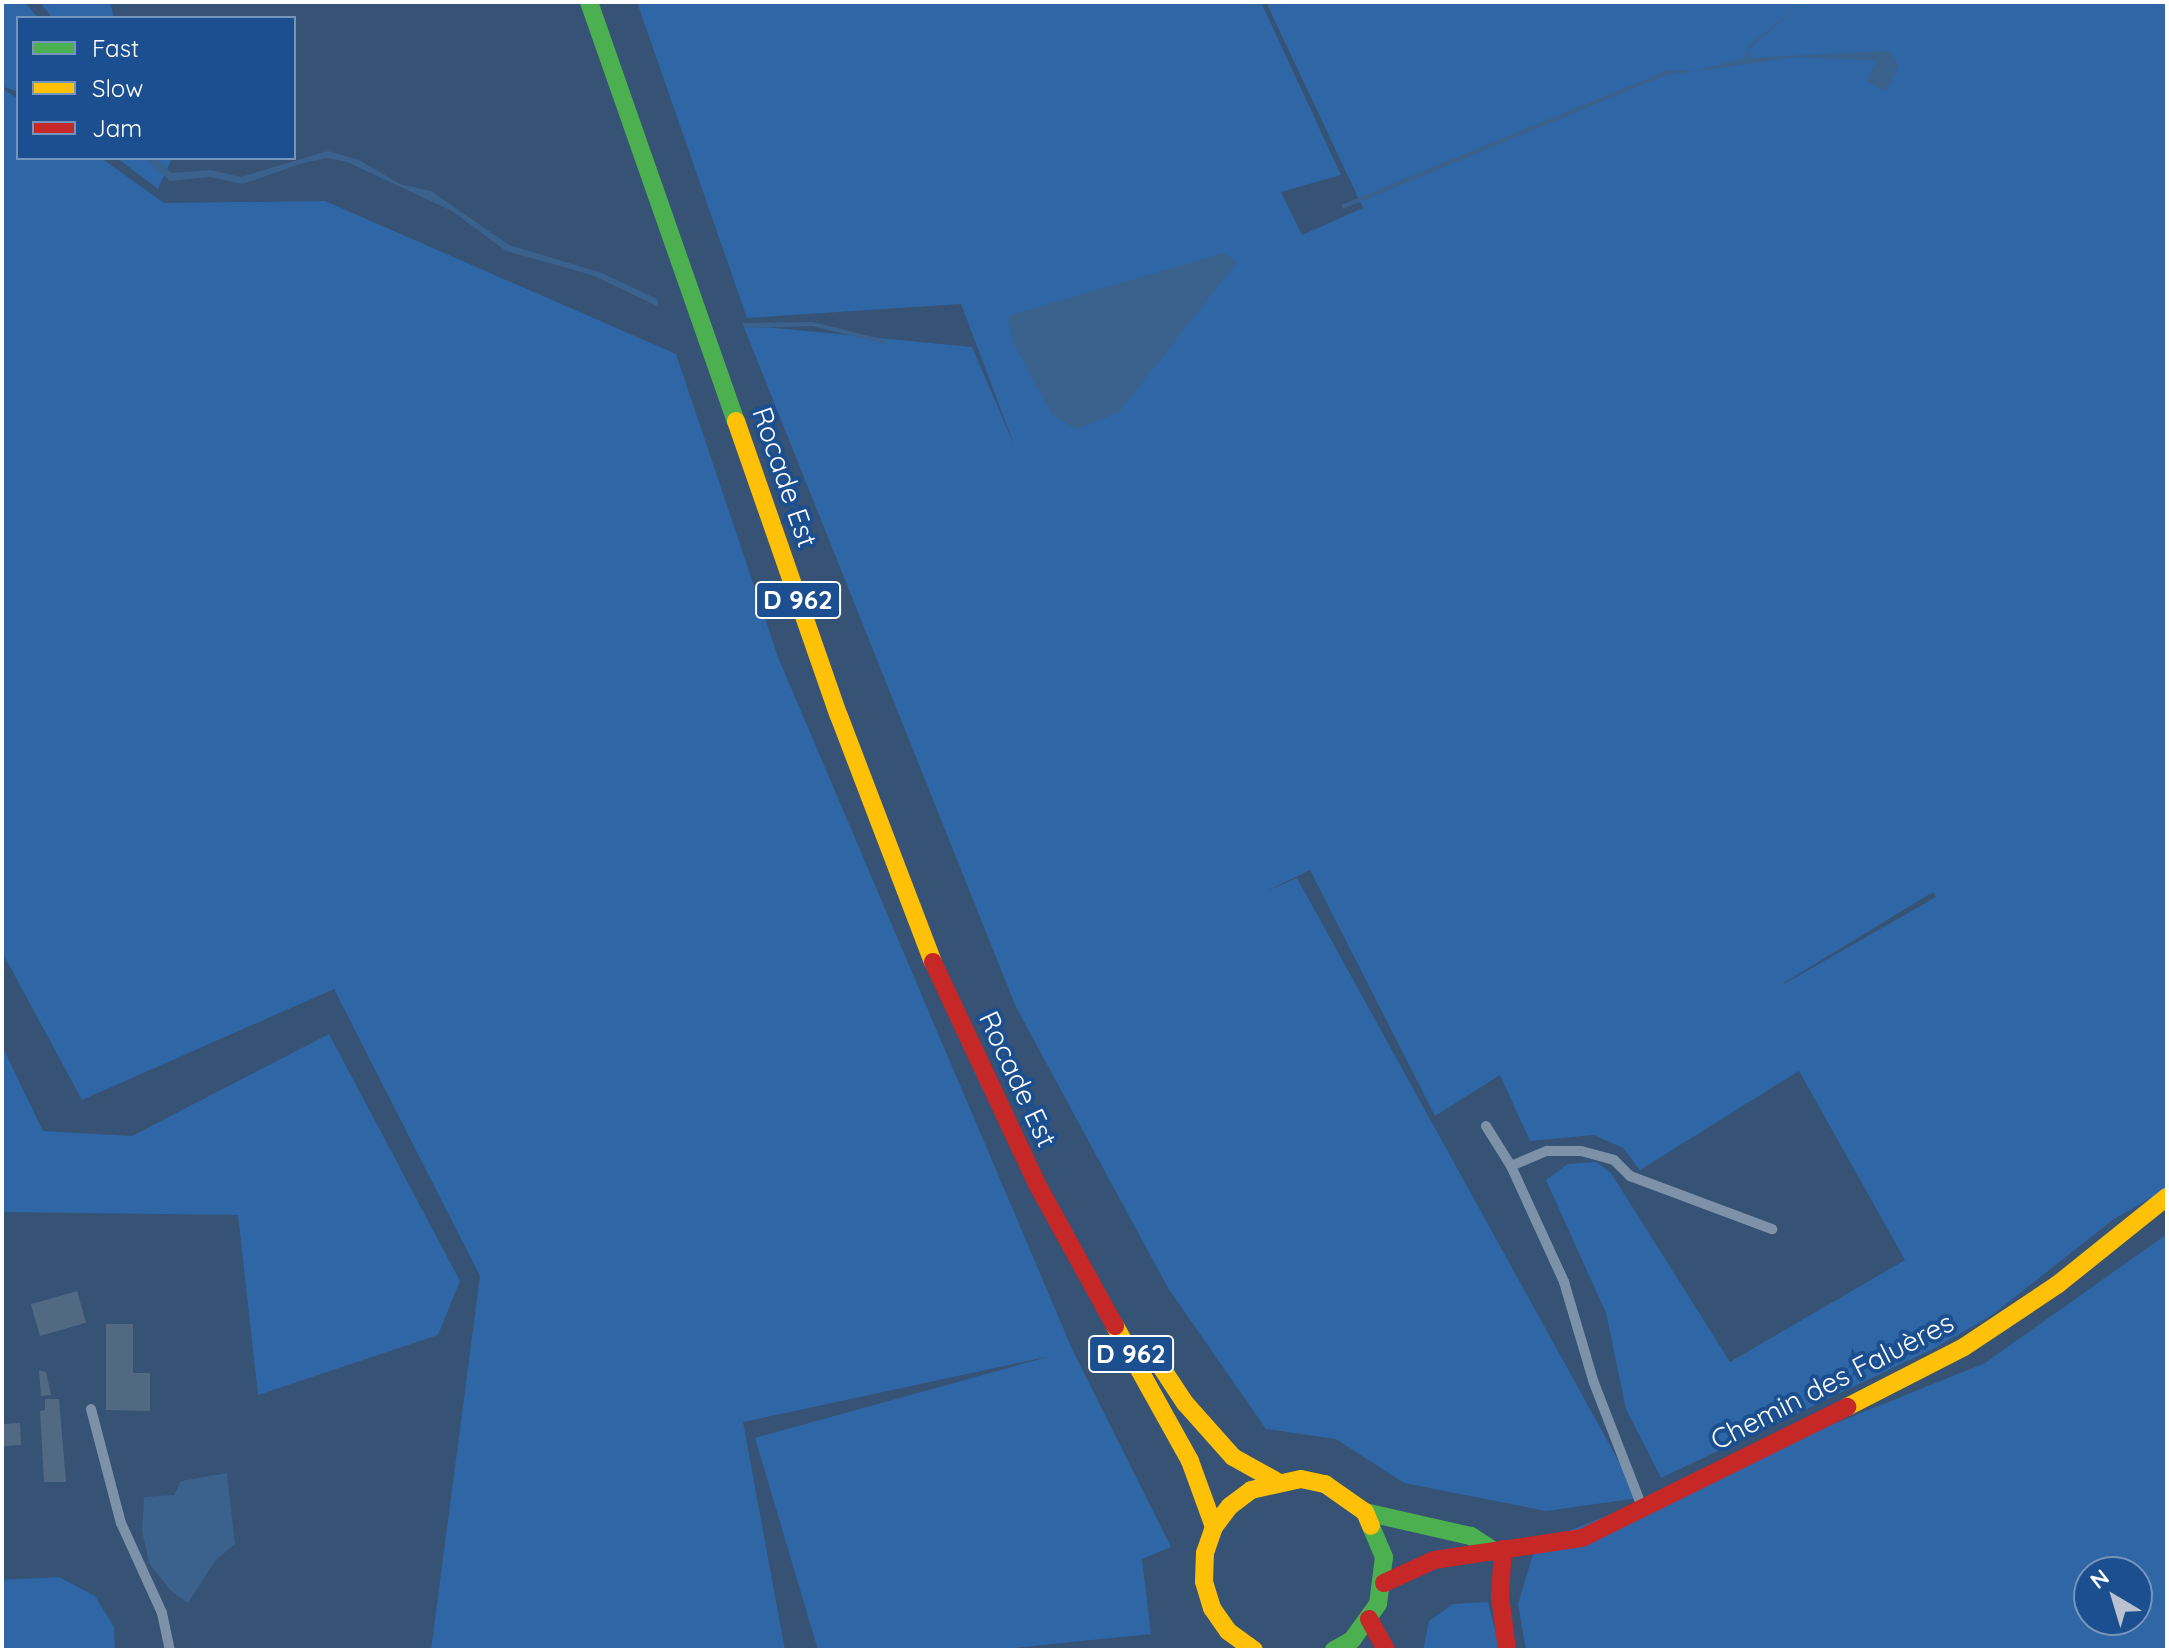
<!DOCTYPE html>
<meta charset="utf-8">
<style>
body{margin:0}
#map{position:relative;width:2169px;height:1652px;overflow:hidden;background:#365274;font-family:Quicksand,sans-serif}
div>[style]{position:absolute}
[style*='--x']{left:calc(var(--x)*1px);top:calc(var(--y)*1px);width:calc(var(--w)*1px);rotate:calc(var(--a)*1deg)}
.green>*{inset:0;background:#2f66a5}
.water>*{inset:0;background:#3b618d}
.building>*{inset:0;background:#526984;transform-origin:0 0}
.lane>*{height:10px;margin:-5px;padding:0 5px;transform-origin:5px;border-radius:5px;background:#7d92a8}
.fast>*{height:18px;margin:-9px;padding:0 9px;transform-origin:9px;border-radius:9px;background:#4caf50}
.slow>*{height:18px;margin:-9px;padding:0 9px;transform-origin:9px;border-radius:9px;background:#ffc107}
.jam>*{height:18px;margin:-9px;padding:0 9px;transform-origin:9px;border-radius:9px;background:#c62828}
span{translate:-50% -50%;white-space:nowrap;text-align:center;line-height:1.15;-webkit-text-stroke:8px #1b4f8f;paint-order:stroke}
.shield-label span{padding:2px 6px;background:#1b4f8f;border:2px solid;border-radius:6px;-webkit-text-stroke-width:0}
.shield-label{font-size:26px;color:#fff;font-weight:700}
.street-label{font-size:28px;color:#fff}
.frame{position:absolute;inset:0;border:4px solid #fff;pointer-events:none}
.legend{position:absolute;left:16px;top:16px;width:280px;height:144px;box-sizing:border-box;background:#1b4f8f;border:2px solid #7695bc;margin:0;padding:10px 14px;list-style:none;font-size:24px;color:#fff}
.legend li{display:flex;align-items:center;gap:16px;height:40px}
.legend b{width:40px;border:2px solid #7695bc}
.north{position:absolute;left:2073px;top:1556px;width:80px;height:80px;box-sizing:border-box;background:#1b4f8f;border:2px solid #7695bc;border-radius:50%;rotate:322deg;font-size:22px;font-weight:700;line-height:32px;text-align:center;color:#fff}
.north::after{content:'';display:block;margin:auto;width:28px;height:36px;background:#b9c2ce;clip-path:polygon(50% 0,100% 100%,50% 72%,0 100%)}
</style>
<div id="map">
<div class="green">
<div style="clip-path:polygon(2px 2px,25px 2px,38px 18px,18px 18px,18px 92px,2px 86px)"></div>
<div style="clip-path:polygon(40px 2px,110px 2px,114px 18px,52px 18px)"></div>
<div style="clip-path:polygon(evenodd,637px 2px,1261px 2px,1341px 175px,1281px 192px,1302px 235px,1363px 208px,1266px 2px,2167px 2px,2167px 1189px,2114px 1219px,1992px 1315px,1935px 1348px,1661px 1478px,1626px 1409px,1606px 1313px,1546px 1180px,1568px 1164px,1596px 1162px,1611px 1173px,1730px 1362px,1905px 1260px,1799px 1071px,1640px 1170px,1623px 1148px,1594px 1135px,1530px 1141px,1500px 1075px,1435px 1116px,1310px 870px,1265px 892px,1297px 878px,1639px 1498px,1546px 1511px,1404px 1483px,1336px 1439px,1266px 1429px,1168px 1288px,1016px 1007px,743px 325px,972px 347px,1015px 447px,961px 304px,747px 318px,637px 2px,1933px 892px,1936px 897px,1784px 984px,1784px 983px,1933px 892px)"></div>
<div style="clip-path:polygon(2px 88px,18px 99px,18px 158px,101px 158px,164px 203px,325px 201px,676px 354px,778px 657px,1073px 1351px,1171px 1547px,1142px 1559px,1151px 1634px,994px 1650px,818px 1650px,755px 1438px,1051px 1356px,743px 1422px,785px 1650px,431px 1650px,480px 1276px,334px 989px,82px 1100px,2px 952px)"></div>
<div style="clip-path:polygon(117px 158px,172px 158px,158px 189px)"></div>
<div style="clip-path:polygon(329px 1034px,460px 1281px,438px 1335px,258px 1395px,238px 1215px,2px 1212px,2px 1046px,43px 1131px,132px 1136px)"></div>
<div style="clip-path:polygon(evenodd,2167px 1234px,2167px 1650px,1526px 1650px,1518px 1604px,1536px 1544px,1985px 1363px,2167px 1234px,2089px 1572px,2137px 1572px,2137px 1620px,2089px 1620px,2089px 1572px)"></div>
<div style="clip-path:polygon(59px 1577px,95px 1596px,114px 1627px,115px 1650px,2px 1650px,2px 1580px)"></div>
<div style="clip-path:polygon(1488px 1602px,1500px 1650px,1423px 1650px,1429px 1621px,1453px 1604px)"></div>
</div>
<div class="water">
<div style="clip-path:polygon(1803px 2px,1750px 48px,1749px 58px,1888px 51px,1899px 65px,1886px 91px,1867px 81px,1877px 61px,1799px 57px,1666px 75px,1343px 209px,1341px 205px,1668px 70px,1694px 71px,1745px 58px,1748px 46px)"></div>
<div style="clip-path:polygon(328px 151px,359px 160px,400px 184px,431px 191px,509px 245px,602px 273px,657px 299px,659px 307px,592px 275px,506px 251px,452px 211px,347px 162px,327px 158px,303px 163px,243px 184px,209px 177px,170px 181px,145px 158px,156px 158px,171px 173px,210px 170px,241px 177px)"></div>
<div style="clip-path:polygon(1224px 253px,1237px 262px,1119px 412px,1077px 429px,1053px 416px,1014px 344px,1008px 320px,1011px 315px)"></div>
<div style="clip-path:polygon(813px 322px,885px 340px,885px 344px,812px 326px,745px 328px,742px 323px)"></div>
<div style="clip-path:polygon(227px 1473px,235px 1544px,215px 1561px,188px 1603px,171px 1591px,149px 1563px,142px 1531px,144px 1497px,174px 1495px,181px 1481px)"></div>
</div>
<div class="building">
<div style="left:77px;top:1291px;width:33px;height:48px;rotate:74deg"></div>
<div style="clip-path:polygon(106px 1324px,133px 1324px,133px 1373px,150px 1373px,150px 1411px,106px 1410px)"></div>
<div style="clip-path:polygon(39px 1370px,46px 1372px,51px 1395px,41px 1396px)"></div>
<div style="clip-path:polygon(45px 1399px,59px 1399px,66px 1482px,44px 1482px,40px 1411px,45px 1410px)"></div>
<div style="left:20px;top:1423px;width:22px;height:18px;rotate:87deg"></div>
</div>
<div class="lane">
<div style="--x:1486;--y:1126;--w:47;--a:58"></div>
<div style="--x:1511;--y:1166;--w:128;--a:65.4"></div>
<div style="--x:1564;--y:1282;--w:105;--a:73.5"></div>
<div style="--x:1594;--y:1383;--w:130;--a:68.8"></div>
<div style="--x:1511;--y:1166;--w:39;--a:-23"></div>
<div style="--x:1547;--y:1151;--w:34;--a:0"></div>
<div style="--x:1581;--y:1151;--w:34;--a:15"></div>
<div style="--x:1614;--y:1160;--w:23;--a:45"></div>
<div style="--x:1630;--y:1176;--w:152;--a:20.5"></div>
<div style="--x:91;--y:1409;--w:118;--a:75.3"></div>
<div style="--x:121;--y:1523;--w:99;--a:65.5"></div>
<div style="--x:162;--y:1613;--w:38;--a:78"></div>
</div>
<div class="fast">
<div style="--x:589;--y:2;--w:444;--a:70.7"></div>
<div style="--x:1365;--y:1512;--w:109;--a:12.8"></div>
<div style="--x:1471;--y:1536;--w:24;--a:33"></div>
<div style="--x:1334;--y:1650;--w:21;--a:-29"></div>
<div style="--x:1352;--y:1640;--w:44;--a:-54.2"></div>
<div style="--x:1378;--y:1604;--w:47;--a:-82.7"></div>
<div style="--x:1384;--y:1557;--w:34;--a:-113"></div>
</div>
<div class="slow">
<div style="--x:736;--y:421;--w:312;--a:70.8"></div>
<div style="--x:839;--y:716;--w:263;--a:69.1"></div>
<div style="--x:1115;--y:1326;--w:154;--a:60.9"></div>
<div style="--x:1190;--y:1461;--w:70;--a:70"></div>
<div style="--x:1150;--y:1350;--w:64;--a:56.6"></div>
<div style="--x:1185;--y:1403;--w:72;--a:48.4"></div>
<div style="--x:1233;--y:1457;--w:49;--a:29.2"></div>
<div style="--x:1847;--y:1407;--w:131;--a:-27.1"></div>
<div style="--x:1964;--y:1347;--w:112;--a:-33.7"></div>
<div style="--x:2057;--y:1285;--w:141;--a:-38.7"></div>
<div style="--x:1254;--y:1650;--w:32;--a:-144"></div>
<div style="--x:1228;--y:1631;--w:28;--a:-125"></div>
<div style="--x:1212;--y:1608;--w:28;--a:-107"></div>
<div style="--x:1204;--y:1581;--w:28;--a:-88"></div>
<div style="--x:1205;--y:1553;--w:28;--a:-71"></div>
<div style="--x:1214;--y:1527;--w:26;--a:-53"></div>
<div style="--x:1230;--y:1506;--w:26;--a:-37"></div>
<div style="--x:1251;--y:1490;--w:51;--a:-12.4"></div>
<div style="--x:1301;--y:1479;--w:25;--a:12"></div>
<div style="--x:1325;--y:1484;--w:49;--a:35"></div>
<div style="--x:1365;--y:1512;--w:15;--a:67"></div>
</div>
<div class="jam">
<div style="--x:933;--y:962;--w:247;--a:64.9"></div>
<div style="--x:1038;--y:1186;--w:160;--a:61.2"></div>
<div style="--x:1503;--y:1549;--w:47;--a:93.7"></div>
<div style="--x:1500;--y:1596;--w:54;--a:82.6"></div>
<div style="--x:1384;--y:1583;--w:55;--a:-24.7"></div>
<div style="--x:1434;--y:1560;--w:150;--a:-8.5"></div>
<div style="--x:1582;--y:1538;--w:296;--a:-26.3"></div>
<div style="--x:1369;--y:1619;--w:35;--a:61"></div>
</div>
<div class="shield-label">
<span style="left:798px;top:600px">D 962</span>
<span style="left:1131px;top:1354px">D 962</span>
</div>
<div class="street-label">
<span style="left:785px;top:477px;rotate:71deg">Rocade Est</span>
<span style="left:1018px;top:1079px;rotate:65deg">Rocade Est</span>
<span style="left:1832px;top:1381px;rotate:-27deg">Chemin des Faluères</span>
</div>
<div class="frame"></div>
<ul class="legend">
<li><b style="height:10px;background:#4caf50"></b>Fast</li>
<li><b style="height:10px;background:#ffc107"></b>Slow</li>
<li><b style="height:10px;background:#c62828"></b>Jam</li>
</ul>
<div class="north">N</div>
</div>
